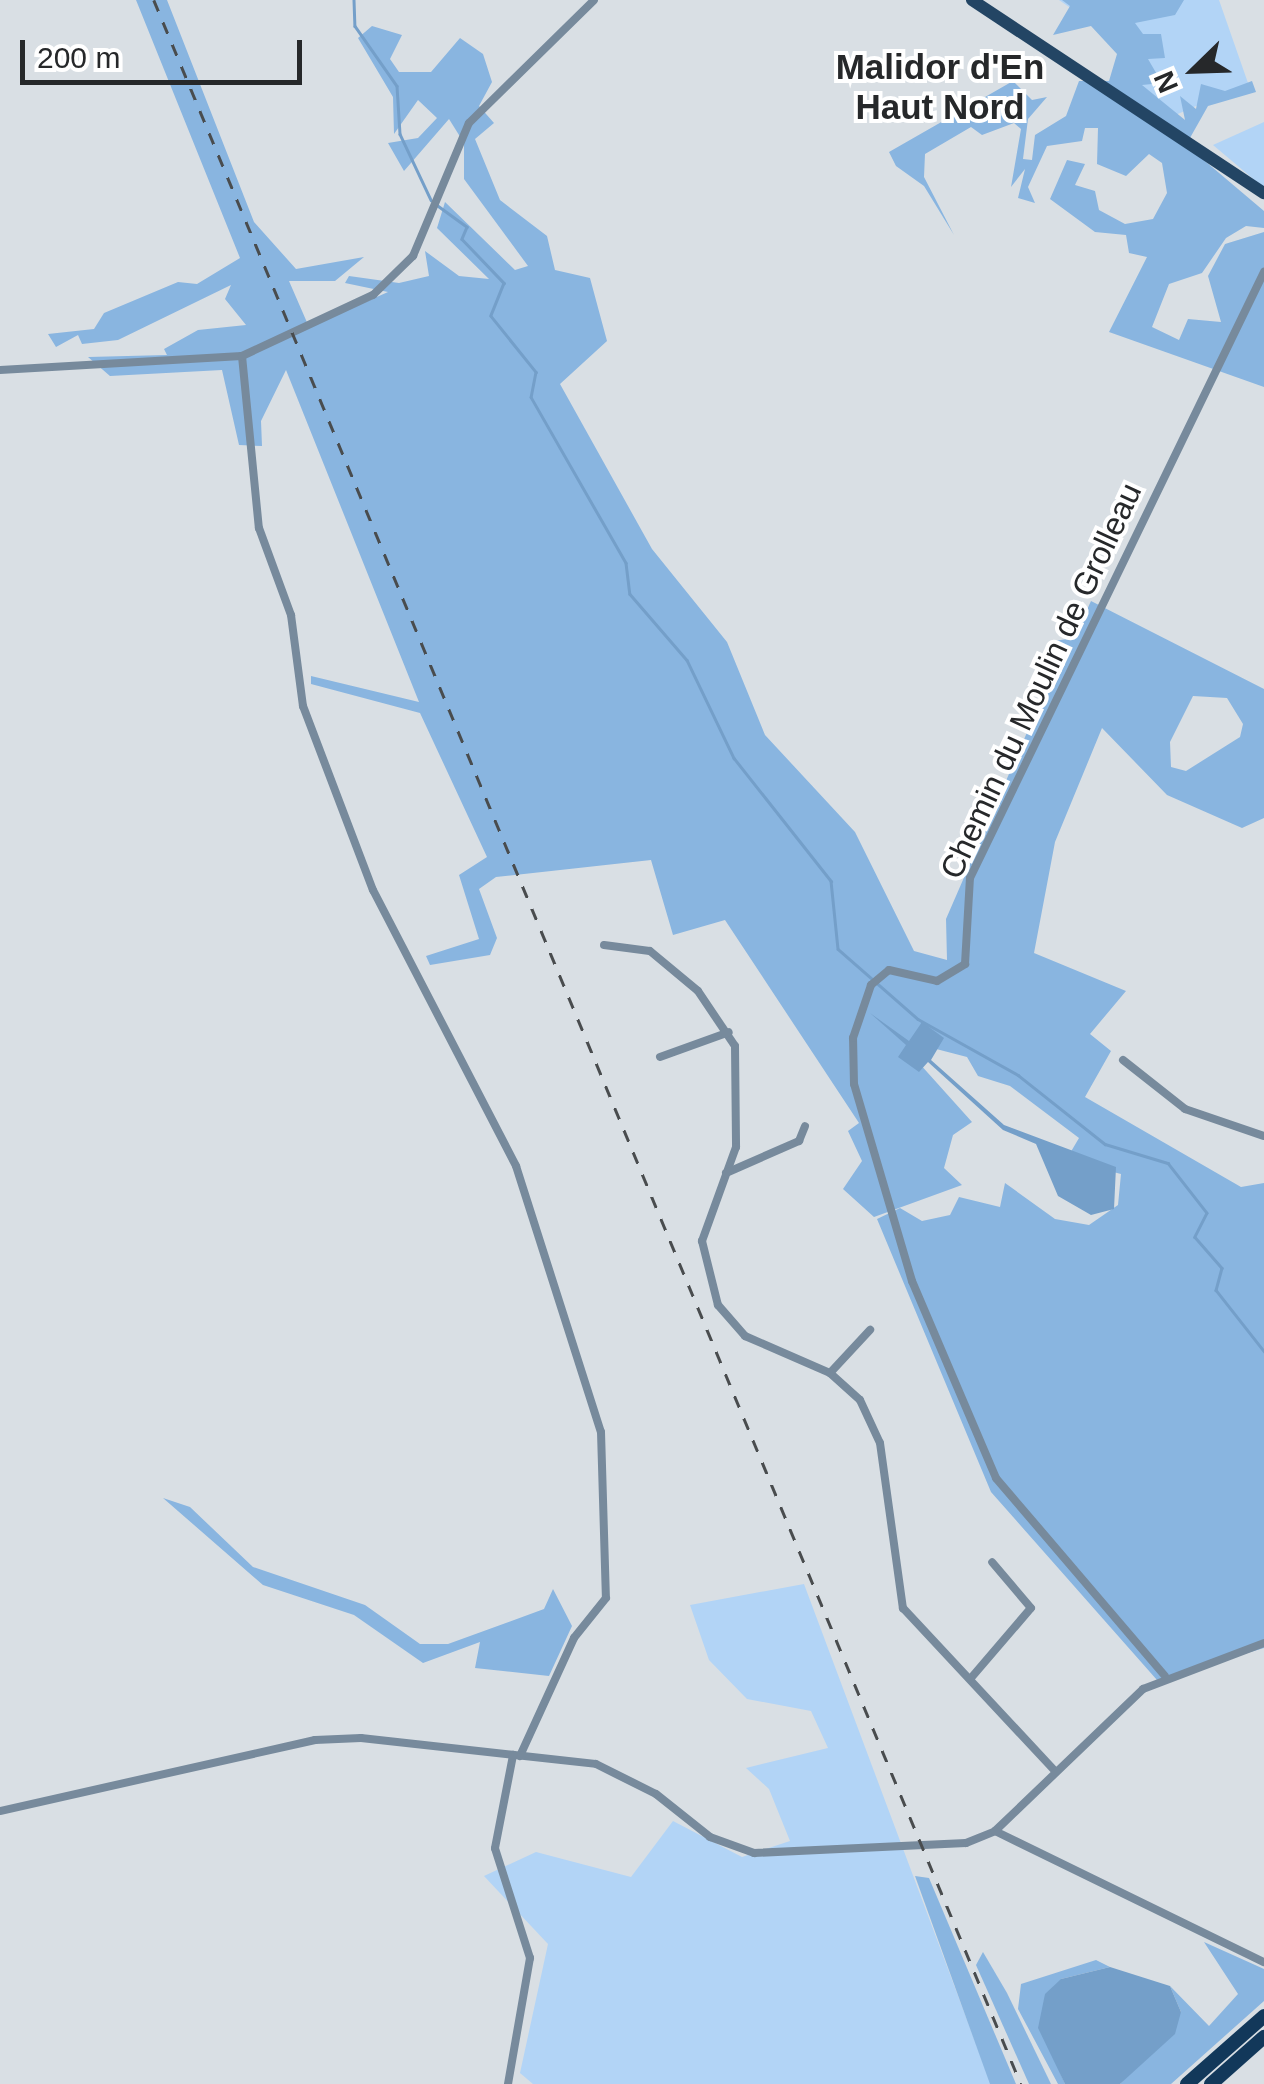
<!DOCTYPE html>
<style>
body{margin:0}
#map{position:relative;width:1264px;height:2084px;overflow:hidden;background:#d9dfe4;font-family:Arial,sans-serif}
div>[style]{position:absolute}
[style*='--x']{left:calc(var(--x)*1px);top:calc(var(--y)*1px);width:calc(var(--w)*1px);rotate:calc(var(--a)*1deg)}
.green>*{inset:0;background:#b2d4f6}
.forest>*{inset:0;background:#89b5e0}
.water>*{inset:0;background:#749fc9}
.stream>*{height:2.5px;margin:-1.25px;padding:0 1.25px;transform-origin:1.25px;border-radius:1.25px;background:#749fc9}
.minor>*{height:8px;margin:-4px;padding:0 4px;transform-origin:4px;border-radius:4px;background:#778a9c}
.primary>*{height:12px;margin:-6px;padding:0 6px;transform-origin:6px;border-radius:6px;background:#234564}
.trunk>*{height:14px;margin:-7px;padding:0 7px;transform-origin:7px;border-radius:7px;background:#12385a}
.rail>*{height:2.5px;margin-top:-1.25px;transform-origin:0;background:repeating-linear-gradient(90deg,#494c4e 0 12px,transparent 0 24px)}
span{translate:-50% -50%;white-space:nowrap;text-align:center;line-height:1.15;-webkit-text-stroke:8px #fff;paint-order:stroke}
.street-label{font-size:32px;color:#26282a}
.neighbourhood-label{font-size:35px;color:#26282a;font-weight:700}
.north{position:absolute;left:1144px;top:20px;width:100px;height:100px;-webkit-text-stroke:8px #fff;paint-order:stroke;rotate:247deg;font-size:28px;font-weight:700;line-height:40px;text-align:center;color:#26282a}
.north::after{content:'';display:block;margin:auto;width:35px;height:45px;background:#26282a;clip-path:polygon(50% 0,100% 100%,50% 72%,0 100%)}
.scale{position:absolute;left:20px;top:40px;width:282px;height:45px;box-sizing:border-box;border:5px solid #26282a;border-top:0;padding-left:12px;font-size:30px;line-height:35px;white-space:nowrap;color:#26282a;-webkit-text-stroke:8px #fff;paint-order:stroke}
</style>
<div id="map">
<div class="green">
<div style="clip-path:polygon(1059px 0,1219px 0,1248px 83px,1171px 117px,1116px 84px,1128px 48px)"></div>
<div style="clip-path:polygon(1264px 122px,1264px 188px,1213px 145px)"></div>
<div style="clip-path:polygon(804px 1584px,991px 2084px,533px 2084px,520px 2073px,548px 1944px,484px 1876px,536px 1852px,631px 1877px,673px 1821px,742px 1857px,790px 1841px,769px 1789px,746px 1768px,828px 1748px,811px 1711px,747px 1699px,709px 1660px,690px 1605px)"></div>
</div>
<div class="forest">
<div style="clip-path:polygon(evenodd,136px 0,167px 0,254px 222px,296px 269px,364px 257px,335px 281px,289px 281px,309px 327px,388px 292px,345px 283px,349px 276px,399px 283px,429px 276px,425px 251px,459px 276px,489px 279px,437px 228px,445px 202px,515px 270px,528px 266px,464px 179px,464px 143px,449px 119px,404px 171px,388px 143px,418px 138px,437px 118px,418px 100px,394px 134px,393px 97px,358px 38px,372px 26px,402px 35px,390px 59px,399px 72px,431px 72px,460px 38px,483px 54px,492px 82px,479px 106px,494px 123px,475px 139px,500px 200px,547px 236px,555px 270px,590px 278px,607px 341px,560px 384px,652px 549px,727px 642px,765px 735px,855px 832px,914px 951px,947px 960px,946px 919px,1035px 714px,1054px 641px,1074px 638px,1091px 601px,1264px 689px,1264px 818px,1242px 828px,1167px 795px,1102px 728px,1055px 842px,1034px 953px,1126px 991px,1090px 1034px,1111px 1051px,1085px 1097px,1241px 1187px,1264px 1183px,1264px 1648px,1157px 1680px,991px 1492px,877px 1219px,900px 1208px,922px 1221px,950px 1215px,959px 1197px,1000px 1207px,1005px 1183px,1055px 1219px,1089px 1225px,1118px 1205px,1121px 1174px,1066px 1160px,1079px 1138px,1010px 1086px,978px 1076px,967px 1057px,917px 1044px,910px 1053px,972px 1122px,953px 1135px,944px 1168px,962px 1185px,874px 1217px,843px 1189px,862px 1161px,848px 1131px,859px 1123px,725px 920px,673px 935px,651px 860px,496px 877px,479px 889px,497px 938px,490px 955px,430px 965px,426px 956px,479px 939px,459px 875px,487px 857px,420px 713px,311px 684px,311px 676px,419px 702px,286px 370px,261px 421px,262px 446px,239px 445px,222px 370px,110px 376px,88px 357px,167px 355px,164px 349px,198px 330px,246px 325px,225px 299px,231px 285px,118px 340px,82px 344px,78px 335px,56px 347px,48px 334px,94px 329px,104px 313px,178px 282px,197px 284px,240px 258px,136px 0,1193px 696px,1227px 698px,1243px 724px,1240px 737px,1186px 771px,1171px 767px,1170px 742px,1193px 696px)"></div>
<div style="clip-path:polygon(1062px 0,1184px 0,1175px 15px,1135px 23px,1143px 34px,1161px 34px,1165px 58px,1148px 59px,1162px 83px,1142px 85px,1185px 120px,1180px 96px,1196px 109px,1201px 84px,1225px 91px,1252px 81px,1256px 92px,1208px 106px,1186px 145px,1264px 211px,1264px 228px,1246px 226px,1226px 238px,1202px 273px,1169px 284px,1152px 327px,1179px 340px,1188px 319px,1221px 322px,1208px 276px,1225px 244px,1264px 232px,1264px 387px,1109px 332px,1147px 257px,1129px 253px,1126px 235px,1095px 232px,1050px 199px,1067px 160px,1085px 164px,1075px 185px,1095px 191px,1099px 210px,1125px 224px,1153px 219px,1167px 193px,1162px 163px,1149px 154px,1126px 176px,1097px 164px,1098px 128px,1085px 128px,1082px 141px,1047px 146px,1028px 187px,1035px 203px,1018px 198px,1025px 169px,1011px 187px,1021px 129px,1014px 123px,982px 135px,971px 127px,925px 154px,924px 177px,954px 235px,924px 186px,896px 166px,889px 152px,1013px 81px,1032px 100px,1047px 97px,1028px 119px,1023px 159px,1032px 160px,1035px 135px,1066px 116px,1079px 81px,1109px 81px,1117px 54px,1091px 26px,1053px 35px,1070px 6px)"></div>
<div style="clip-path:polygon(163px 1498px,190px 1507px,253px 1567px,365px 1605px,420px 1644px,448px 1644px,544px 1609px,553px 1589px,572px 1626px,549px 1676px,475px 1668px,480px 1642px,423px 1663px,354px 1615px,263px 1585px)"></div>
<div style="clip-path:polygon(915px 1876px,929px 1878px,1016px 2084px,990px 2084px)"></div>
<div style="clip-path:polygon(1204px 1942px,1264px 1969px,1264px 2001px,1171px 2084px,1120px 2084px,1181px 2012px,1170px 1986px,1209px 2026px,1238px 1994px)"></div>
<div style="clip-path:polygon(983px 1952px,1007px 1993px,1051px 2084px,1029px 2084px,976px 1965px)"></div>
<div style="clip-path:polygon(1096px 1960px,1110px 1967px,1061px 1979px,1055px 2061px,1065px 2084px,1058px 2084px,1018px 2009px,1021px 1984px)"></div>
</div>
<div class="water">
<div style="clip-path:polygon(870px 1013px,909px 1041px,922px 1022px,944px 1038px,931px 1060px,1004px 1125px,1116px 1167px,1114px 1209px,1091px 1215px,1058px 1196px,1036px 1144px,1003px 1130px,928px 1062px,919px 1072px,898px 1057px,906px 1045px)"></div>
<div style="clip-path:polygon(1110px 1967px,1170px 1986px,1181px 2012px,1175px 2034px,1120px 2084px,1065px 2084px,1038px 2028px,1045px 1994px,1061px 1979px)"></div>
</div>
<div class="stream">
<div style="--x:354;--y:0;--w:26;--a:88"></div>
<div style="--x:355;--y:26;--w:73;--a:55"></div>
<div style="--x:397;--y:86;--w:48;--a:86.4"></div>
<div style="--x:400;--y:134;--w:73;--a:64.8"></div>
<div style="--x:437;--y:205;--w:37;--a:36"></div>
<div style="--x:467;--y:227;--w:13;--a:113"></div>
<div style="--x:462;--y:239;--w:61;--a:46.3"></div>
<div style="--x:504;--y:283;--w:35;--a:112"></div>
<div style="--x:491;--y:316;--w:72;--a:51.2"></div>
<div style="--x:536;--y:372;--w:25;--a:101"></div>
<div style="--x:531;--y:397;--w:191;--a:60.2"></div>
<div style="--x:626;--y:563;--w:31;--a:83"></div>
<div style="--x:630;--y:594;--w:87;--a:49.2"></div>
<div style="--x:687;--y:660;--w:109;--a:64.4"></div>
<div style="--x:734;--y:758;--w:157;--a:51.7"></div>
<div style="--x:831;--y:881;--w:68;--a:84.1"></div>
<div style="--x:838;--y:949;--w:106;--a:41.2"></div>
<div style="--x:918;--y:1019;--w:115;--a:29.2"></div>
<div style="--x:1018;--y:1075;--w:111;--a:38.4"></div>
<div style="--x:1105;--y:1144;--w:66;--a:16.8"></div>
<div style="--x:1168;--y:1163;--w:63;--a:52"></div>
<div style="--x:1207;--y:1213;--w:27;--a:117"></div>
<div style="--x:1195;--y:1237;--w:41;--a:48.9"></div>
<div style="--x:1222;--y:1268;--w:23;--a:105"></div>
<div style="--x:1216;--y:1290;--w:78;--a:51.8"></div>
</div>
<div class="minor">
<div style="--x:242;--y:356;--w:173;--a:84.4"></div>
<div style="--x:259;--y:528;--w:93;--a:69.8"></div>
<div style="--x:291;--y:615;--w:92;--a:82.5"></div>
<div style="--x:303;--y:706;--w:197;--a:69.2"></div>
<div style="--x:373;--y:890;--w:311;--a:62.6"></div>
<div style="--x:516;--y:1166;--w:279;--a:72.3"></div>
<div style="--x:601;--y:1432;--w:166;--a:88.3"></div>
<div style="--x:606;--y:1598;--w:51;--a:128.7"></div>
<div style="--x:574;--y:1638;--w:130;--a:114.6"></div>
<div style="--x:0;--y:370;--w:242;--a:-3.3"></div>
<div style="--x:242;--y:356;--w:145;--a:-25"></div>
<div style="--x:373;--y:295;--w:56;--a:-44.3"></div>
<div style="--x:413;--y:256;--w:144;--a:-67.2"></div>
<div style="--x:469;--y:123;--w:175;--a:-44.5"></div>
<div style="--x:604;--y:945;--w:46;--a:7.4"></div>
<div style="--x:650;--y:951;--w:62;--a:39.8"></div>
<div style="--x:698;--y:991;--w:66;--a:56.1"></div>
<div style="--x:735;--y:1046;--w:101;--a:89.4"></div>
<div style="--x:736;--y:1147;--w:100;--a:109.9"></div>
<div style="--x:702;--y:1241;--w:66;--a:76"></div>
<div style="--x:718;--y:1305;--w:41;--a:48.9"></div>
<div style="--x:745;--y:1336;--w:93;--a:23.5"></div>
<div style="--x:830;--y:1373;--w:40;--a:42"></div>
<div style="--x:860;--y:1400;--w:47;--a:65.1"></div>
<div style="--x:880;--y:1443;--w:167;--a:82.1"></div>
<div style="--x:903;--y:1608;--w:221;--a:47"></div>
<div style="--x:660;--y:1057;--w:73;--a:-19.9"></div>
<div style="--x:1123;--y:1060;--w:79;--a:38.3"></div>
<div style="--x:1185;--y:1109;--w:83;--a:18.9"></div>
<div style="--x:726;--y:1173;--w:80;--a:-23.7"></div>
<div style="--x:799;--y:1141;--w:16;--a:-68"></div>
<div style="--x:830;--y:1373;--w:59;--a:-47.1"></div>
<div style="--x:1165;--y:1676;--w:260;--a:-130.5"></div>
<div style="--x:996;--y:1478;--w:214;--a:-113.1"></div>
<div style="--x:912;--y:1281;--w:205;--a:-106.4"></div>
<div style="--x:854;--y:1084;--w:46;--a:-91.2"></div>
<div style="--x:853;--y:1038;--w:56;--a:-71.2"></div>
<div style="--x:871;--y:985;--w:23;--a:-40"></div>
<div style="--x:889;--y:970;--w:49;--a:12.9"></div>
<div style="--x:937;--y:981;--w:33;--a:-31"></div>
<div style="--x:965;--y:964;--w:86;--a:-86.7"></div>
<div style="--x:970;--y:878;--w:674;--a:-64.12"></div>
<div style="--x:971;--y:1678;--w:92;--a:-49.4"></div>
<div style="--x:1031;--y:1608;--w:60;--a:-130.3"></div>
<div style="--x:0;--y:1811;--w:323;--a:-12.7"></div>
<div style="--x:315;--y:1740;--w:46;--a:-2.5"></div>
<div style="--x:361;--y:1738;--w:236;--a:6.3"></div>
<div style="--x:596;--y:1764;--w:67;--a:26.6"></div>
<div style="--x:656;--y:1794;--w:69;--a:38.5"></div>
<div style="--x:710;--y:1837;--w:47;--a:20"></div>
<div style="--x:754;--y:1853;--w:212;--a:-2.7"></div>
<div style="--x:966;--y:1843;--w:31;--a:-22"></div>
<div style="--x:995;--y:1831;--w:205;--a:-43.8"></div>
<div style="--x:1143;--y:1689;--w:129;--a:-20.8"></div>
<div style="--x:995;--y:1831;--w:299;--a:26"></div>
<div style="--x:508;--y:2084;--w:128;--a:-80.1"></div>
<div style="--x:530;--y:1958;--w:115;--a:-107.7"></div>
<div style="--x:495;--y:1848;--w:95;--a:-79"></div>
</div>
<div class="primary">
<div style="--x:972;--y:0;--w:350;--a:33.5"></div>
</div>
<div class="trunk">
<div style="--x:1187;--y:2084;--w:103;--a:-41.4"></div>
<div style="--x:1211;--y:2084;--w:71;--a:-41.6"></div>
</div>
<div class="rail">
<div style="--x:154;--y:0;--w:2257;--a:67.41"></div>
</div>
<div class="street-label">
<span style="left:1041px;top:681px;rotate:-65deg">Chemin du Moulin de Grolleau</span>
</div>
<div class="neighbourhood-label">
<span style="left:940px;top:87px">Malidor d'En<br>Haut Nord</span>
</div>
<div class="north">N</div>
<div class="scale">200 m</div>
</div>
